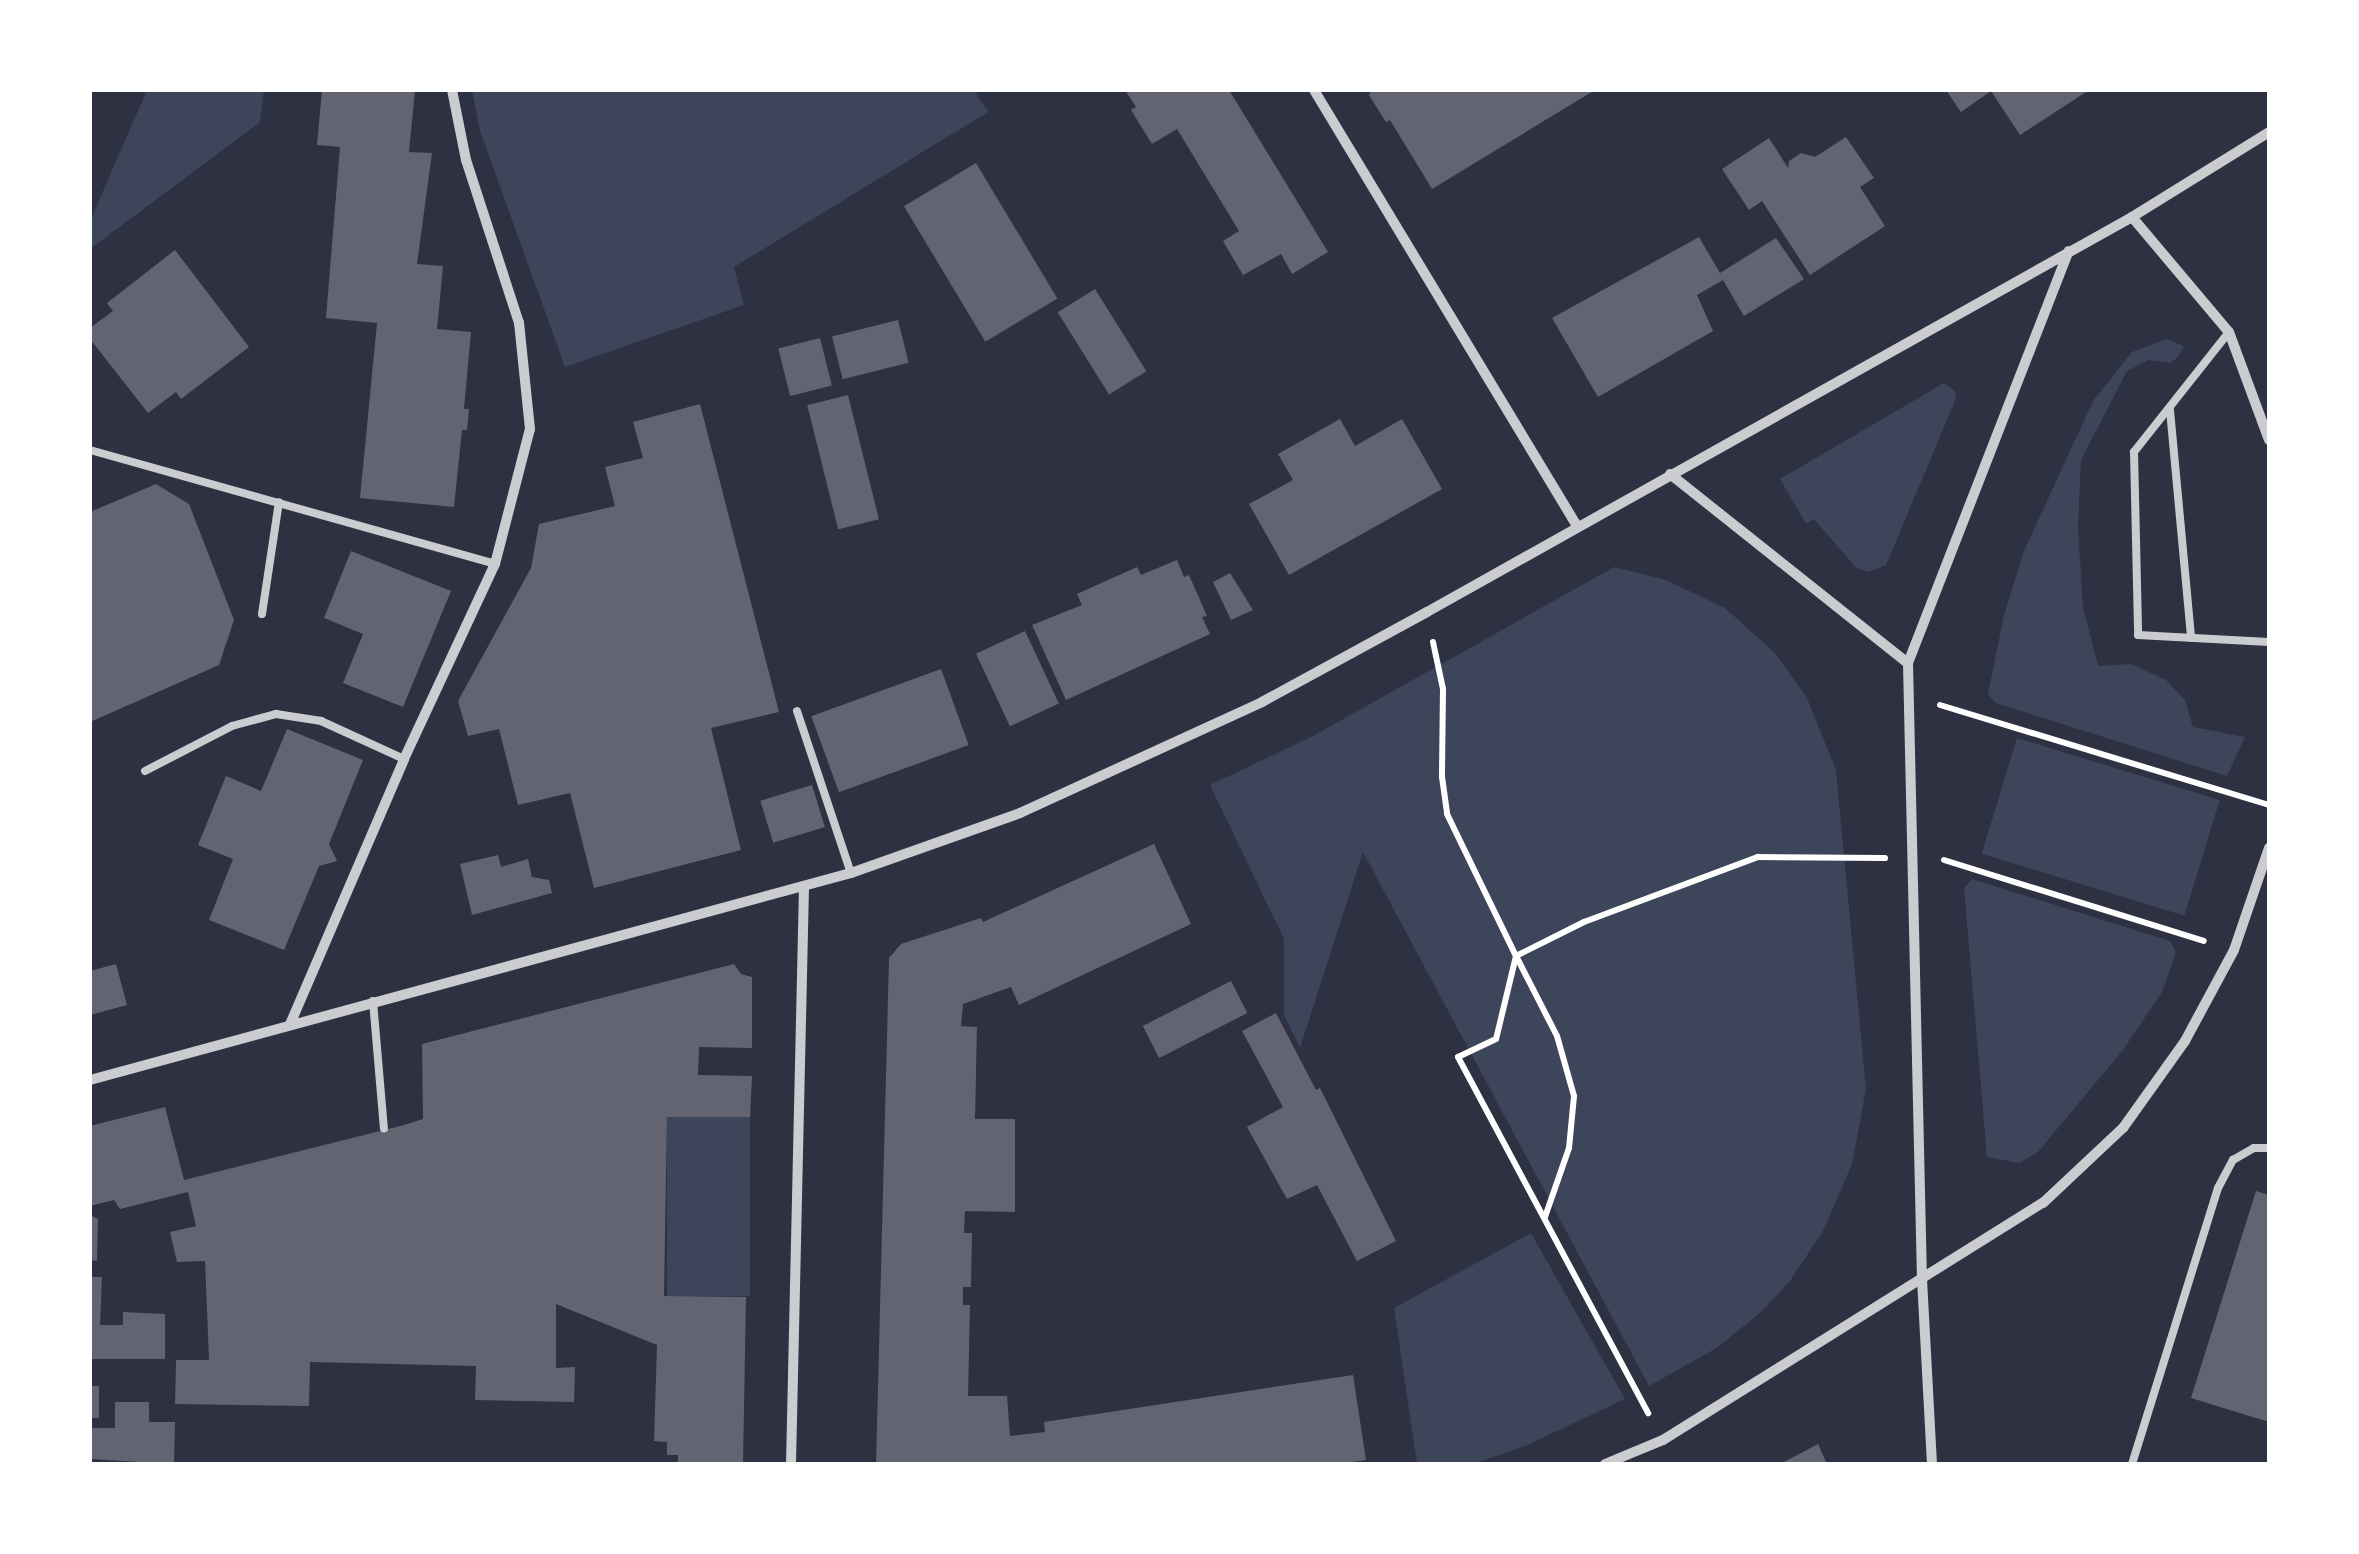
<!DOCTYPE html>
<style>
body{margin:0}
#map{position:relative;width:2359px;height:1554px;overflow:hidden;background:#2d3142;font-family:"Fira Sans",sans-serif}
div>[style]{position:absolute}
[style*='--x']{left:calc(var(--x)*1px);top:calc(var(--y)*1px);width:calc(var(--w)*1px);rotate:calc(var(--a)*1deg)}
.green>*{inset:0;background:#3c4559;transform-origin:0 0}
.building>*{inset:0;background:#626471;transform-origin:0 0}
.path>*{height:6px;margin:-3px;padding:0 3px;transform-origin:3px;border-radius:3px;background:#fff}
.service>*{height:8px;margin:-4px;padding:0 4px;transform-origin:4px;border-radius:4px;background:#caccd0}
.minor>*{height:10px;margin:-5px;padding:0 5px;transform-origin:5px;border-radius:5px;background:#caccd0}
span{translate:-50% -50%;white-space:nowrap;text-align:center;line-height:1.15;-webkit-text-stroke:8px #fff;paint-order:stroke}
.frame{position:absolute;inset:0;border:92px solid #fff;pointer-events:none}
</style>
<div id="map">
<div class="green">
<div style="clip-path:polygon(147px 90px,264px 90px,260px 122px,90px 249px,90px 221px)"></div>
<div style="clip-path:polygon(472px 90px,974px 90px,988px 112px,734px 267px,744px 305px,565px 367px,480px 131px)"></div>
<div style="clip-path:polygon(2167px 339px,2184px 346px,2178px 357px,2170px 363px,2148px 360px,2127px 371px,2081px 460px,2078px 527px,2083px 607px,2098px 666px,2131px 664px,2166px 680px,2185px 700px,2193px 727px,2245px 737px,2227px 776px,1996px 703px,1988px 694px,2004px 615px,2024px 551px,2093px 401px,2132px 352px)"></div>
<div style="clip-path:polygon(1944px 383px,1956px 392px,1955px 401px,1886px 565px,1869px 572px,1856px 568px,1814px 519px,1806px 524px,1780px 479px)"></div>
<div style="clip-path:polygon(1614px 567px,1666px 580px,1725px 608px,1775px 653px,1807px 698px,1836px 770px,1866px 1089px,1852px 1164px,1823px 1231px,1790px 1281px,1759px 1314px,1715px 1349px,1649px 1386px,1363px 852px,1300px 1048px,1284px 1015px,1284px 939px,1210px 785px,1313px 736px)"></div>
<div style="left:2017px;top:738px;width:212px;height:121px;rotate:17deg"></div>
<div style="clip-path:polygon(1972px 879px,2170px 941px,2176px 952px,2162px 992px,2123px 1050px,2038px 1152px,2019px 1163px,1987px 1157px,1964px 888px)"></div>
<div style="left:667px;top:1117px;width:83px;height:179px"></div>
<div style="clip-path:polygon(1531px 1233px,1625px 1399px,1525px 1446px,1473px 1464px,1417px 1464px,1394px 1308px)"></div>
</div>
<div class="building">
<div style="clip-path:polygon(322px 90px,415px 90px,409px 152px,432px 153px,417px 264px,443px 266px,437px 329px,471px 332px,464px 409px,469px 409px,467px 430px,462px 430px,454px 507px,360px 498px,377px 323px,326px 318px,340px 147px,317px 145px)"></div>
<div style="clip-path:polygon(1125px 90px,1229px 90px,1328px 252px,1292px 274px,1281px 254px,1243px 275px,1223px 241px,1239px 231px,1177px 129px,1152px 144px,1131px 110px,1136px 107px)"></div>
<div style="clip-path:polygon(1372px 90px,1595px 90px,1432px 189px,1390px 120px,1386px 122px,1369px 95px)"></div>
<div style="clip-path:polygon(1946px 90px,2089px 90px,2020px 135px,1991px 91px,1961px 112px)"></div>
<div style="clip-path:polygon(1846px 137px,1874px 178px,1860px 187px,1885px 226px,1810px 275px,1762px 201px,1749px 210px,1722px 169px,1769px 138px,1788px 168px,1789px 161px,1801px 153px,1815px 157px)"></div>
<div style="left:976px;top:163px;width:158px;height:84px;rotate:59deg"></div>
<div style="clip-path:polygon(1699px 237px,1720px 273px,1776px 238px,1804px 279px,1744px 316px,1723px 280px,1697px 295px,1713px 331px,1598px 397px,1552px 318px)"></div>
<div style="clip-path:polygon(175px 250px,249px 347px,181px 399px,176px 392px,148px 413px,90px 339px,90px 328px,113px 311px,107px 303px)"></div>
<div style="left:1095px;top:289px;width:97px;height:44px;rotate:58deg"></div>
<div style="left:898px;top:320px;width:44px;height:68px;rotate:76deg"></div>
<div style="left:820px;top:338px;width:49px;height:43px;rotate:76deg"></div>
<div style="left:848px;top:395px;width:128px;height:42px;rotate:76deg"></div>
<div style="clip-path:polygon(700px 404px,779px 712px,711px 728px,741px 850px,594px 888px,570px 793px,518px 805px,499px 729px,468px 736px,458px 701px,531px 568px,539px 524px,615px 506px,605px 467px,643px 458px,633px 422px)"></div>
<div style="clip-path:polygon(1340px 419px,1355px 446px,1402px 419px,1442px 489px,1289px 575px,1249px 504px,1293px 480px,1278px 454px)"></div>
<div style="clip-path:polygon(156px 484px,189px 504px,234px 620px,219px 665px,90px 722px,90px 512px)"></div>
<div style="clip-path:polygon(351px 551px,451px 591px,403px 707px,343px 683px,363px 634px,324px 618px)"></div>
<div style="clip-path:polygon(1177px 560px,1184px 577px,1189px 575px,1207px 616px,1202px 617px,1210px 634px,1066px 700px,1032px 625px,1082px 605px,1077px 594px,1137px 567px,1141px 575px)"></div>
<div style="clip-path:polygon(1230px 573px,1253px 610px,1231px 620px,1213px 582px)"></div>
<div style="left:1025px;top:631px;width:80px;height:54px;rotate:65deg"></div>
<div style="left:941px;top:669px;width:81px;height:138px;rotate:70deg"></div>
<div style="clip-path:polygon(287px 729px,363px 760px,329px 844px,337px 861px,319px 866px,284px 950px,209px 920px,233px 859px,198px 845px,226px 776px,261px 791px)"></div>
<div style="left:812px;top:785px;width:44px;height:54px;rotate:73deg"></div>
<div style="clip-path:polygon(1154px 844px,1191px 924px,1019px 1005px,1011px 987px,963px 1004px,961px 1026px,977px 1027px,975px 1119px,1015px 1119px,1015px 1212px,965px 1211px,964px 1233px,972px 1233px,971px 1287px,963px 1287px,963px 1305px,970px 1305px,968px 1396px,1007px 1396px,1010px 1436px,1045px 1432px,1044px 1422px,1353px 1375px,1366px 1460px,1338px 1464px,876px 1464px,889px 958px,901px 944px,981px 918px,983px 922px)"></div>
<div style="clip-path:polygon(498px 855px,501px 867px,528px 859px,532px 877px,549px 880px,552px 893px,472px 915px,460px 864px)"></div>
<div style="clip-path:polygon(116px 964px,127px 1005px,90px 1015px,90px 971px)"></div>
<div style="clip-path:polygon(734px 964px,741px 974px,752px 977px,752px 1048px,699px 1047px,698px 1075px,752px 1076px,750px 1117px,667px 1117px,664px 1296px,746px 1297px,743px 1464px,678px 1464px,678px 1455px,667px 1455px,667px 1442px,654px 1441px,657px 1345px,556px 1304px,556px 1368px,575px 1367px,574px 1402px,475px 1400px,476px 1366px,310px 1362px,309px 1406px,175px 1404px,176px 1360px,209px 1360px,205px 1261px,177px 1262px,170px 1232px,196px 1226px,188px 1192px,120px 1209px,114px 1200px,90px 1206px,90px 1126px,165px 1107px,184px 1180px,404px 1125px,423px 1119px,422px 1044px)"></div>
<div style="left:1231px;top:981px;width:36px;height:99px;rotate:63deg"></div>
<div style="clip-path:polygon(1276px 1013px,1316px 1090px,1320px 1088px,1396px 1241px,1357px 1261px,1317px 1185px,1287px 1199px,1247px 1127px,1283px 1107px,1242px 1031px)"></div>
<div style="clip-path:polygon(2256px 1191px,2269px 1195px,2269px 1422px,2191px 1398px)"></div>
<div style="clip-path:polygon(90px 1215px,98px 1219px,97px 1261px,90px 1260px)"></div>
<div style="clip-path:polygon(90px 1277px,102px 1277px,100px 1325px,123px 1325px,123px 1312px,165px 1314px,165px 1359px,90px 1359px)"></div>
<div style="left:90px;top:1386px;width:9px;height:32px"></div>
<div style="clip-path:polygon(115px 1402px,149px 1402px,149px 1422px,175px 1422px,174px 1464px,90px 1459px,90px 1428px,115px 1428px)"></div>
<div style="clip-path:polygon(1818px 1444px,1827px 1464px,1780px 1464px)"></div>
</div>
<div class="path">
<div style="--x:1433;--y:642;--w:48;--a:78"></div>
<div style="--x:1443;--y:689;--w:88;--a:90.7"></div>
<div style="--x:1442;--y:777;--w:37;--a:82"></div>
<div style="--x:1447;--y:814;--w:158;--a:64.1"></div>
<div style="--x:1516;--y:956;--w:85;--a:103.5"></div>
<div style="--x:1496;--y:1039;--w:42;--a:154.7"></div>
<div style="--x:1458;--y:1057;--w:404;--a:61.9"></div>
<div style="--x:1940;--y:705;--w:344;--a:16.9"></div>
<div style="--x:1944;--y:860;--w:272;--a:17.3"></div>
<div style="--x:1545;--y:1217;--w:73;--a:-70.8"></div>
<div style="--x:1569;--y:1148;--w:52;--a:-84.5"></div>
<div style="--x:1574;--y:1096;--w:62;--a:-105.8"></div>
<div style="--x:1557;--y:1036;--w:90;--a:-117.1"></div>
<div style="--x:1516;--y:956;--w:76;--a:-26.6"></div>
<div style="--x:1584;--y:922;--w:186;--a:-20.5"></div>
<div style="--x:1758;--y:857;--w:127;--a:0.5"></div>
</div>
<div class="service">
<div style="--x:2229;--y:332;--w:153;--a:128.4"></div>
<div style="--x:2134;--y:452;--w:183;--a:88.7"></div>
<div style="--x:2138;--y:635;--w:131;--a:3.1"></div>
<div style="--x:2170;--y:410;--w:229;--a:84.7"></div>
<div style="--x:90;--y:450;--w:421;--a:15.7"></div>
<div style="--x:262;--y:614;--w:113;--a:-81.4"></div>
<div style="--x:797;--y:711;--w:171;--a:71.6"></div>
<div style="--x:145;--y:771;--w:98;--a:-27.3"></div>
<div style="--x:232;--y:726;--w:46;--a:-15.3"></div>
<div style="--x:276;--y:714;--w:46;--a:8.8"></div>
<div style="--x:321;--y:721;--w:91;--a:24.6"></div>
<div style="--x:373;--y:1001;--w:128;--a:85.1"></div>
<div style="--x:2132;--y:1464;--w:289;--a:-72.7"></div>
<div style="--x:2218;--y:1188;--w:32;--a:-62"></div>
<div style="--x:2233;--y:1160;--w:24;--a:-30"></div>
<div style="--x:2254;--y:1148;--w:15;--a:0"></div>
</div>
<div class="minor">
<div style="--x:1314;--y:90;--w:509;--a:58.9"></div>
<div style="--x:2132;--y:217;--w:150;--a:49.9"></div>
<div style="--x:2229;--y:332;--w:115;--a:69.7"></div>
<div style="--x:1670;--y:474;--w:304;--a:38.5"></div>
<div style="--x:291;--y:1022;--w:286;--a:-66.7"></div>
<div style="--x:404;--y:759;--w:215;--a:-65"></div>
<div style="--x:495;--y:564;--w:139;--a:-75.5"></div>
<div style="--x:530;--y:429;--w:107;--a:-95.9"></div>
<div style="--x:519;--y:323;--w:171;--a:-108"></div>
<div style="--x:466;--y:160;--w:71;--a:-101.3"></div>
<div style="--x:90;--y:1080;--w:789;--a:-15.22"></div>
<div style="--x:851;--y:873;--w:179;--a:-19.5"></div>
<div style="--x:1020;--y:813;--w:266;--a:-24.6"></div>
<div style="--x:1262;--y:702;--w:188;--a:-28.6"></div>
<div style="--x:1427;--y:612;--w:808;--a:-29.26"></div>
<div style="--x:2132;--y:217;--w:161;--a:-31.8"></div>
<div style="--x:791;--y:1464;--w:578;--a:-88.71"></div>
<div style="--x:1605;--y:1464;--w:63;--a:-22.5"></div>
<div style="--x:1663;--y:1440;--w:448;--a:-32"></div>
<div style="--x:2043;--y:1203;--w:110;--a:-43.2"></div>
<div style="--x:2123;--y:1128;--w:107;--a:-54.5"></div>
<div style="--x:2185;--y:1041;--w:103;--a:-61.7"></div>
<div style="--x:2234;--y:950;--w:108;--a:-71.1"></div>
<div style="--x:1932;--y:1464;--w:184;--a:-93.1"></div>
<div style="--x:1922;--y:1280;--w:617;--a:-91.3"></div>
<div style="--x:1908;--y:663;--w:442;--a:-68.7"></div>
</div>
<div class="frame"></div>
</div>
